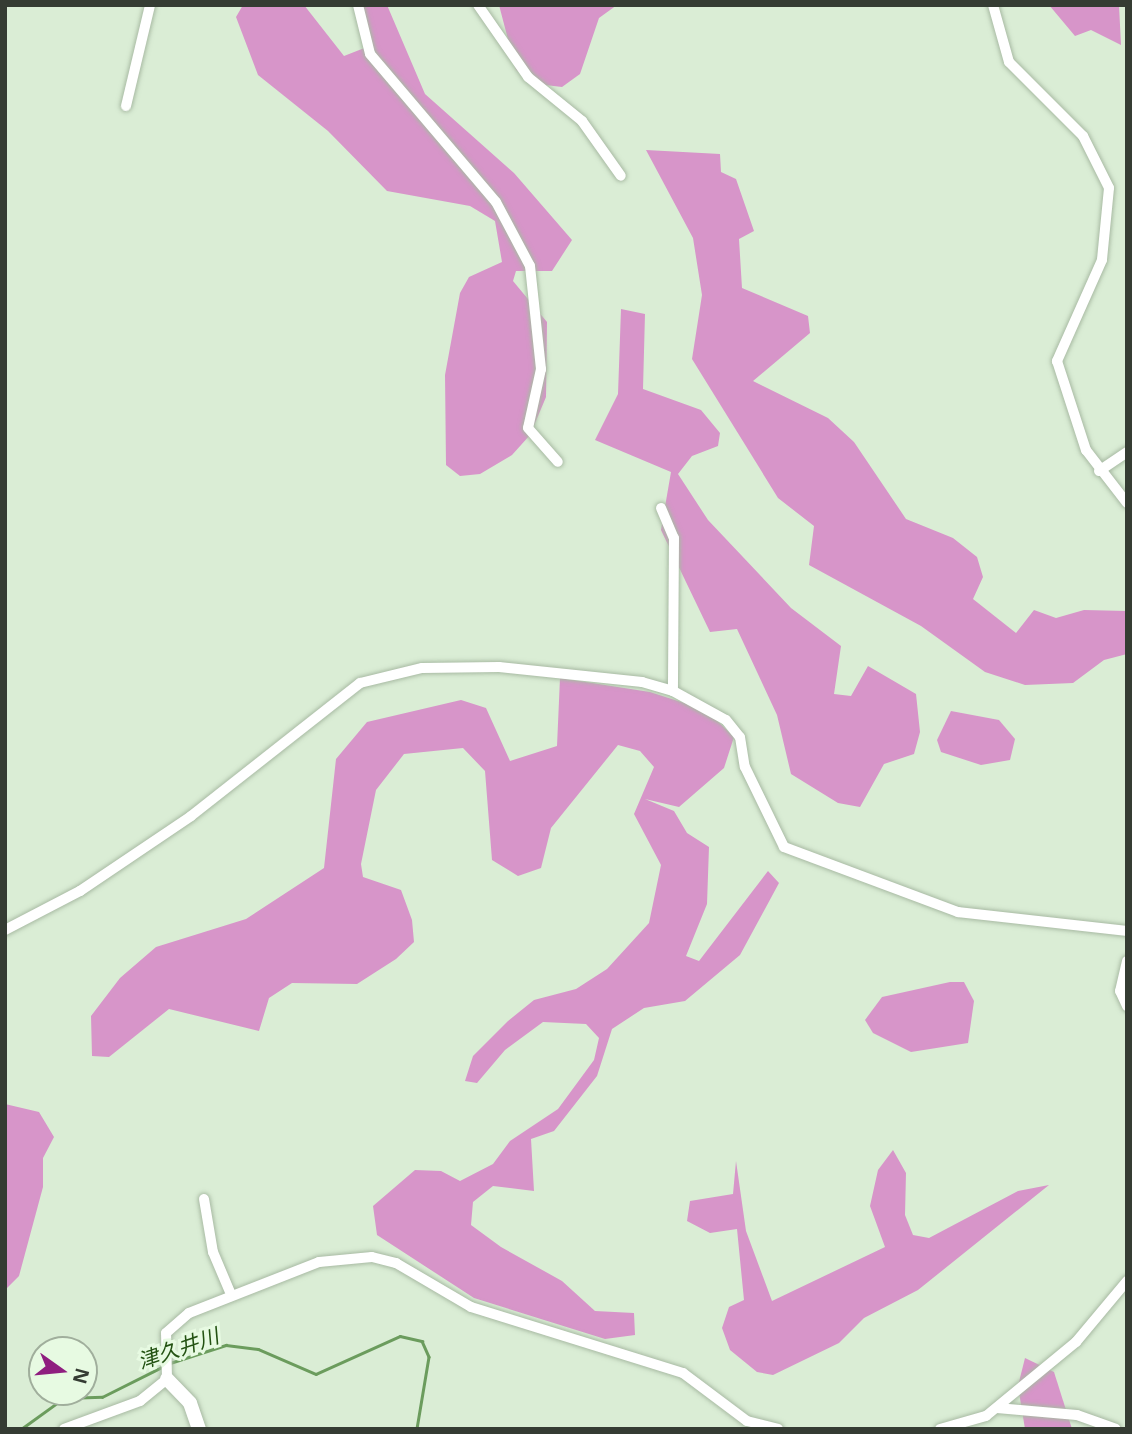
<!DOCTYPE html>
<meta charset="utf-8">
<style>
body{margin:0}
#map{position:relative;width:1132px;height:1434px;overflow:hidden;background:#daedd5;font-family:"Noto Sans","Noto Sans JP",sans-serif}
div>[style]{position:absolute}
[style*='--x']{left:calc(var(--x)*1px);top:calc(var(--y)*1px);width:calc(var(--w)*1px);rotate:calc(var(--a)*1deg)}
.forest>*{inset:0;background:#d795c9}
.stream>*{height:2.5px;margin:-1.25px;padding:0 1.25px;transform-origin:1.25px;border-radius:1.25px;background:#6b9c5d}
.roads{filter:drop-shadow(0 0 2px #a8baa3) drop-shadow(0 0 2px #a8baa3)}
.street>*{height:10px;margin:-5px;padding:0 5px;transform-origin:5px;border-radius:5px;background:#fff}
.secondary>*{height:14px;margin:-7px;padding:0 7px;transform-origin:7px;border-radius:7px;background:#fff}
span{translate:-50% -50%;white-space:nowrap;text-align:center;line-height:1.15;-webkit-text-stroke:6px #e7fae2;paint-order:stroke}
.water-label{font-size:21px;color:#235212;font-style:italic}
.frame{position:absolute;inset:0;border:7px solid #353c33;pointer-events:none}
.north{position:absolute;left:28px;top:1336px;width:70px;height:70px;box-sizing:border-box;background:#e7fae2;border:2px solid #a0ae9c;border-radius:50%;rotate:105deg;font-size:19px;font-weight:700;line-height:28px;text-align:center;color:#353c33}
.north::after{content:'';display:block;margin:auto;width:24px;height:32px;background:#8f1e7f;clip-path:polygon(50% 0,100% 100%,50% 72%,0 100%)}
</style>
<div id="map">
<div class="forest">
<div style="clip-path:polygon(243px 5px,304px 5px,344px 56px,372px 45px,355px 5px,387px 5px,425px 94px,514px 173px,572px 240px,552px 271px,516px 271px,513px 281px,547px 322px,546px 397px,530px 435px,512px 455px,480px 474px,460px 476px,446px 465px,445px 375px,460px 293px,469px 277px,502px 262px,495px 221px,470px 206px,387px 191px,328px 131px,258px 75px,236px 17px)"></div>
<div style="clip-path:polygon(499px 5px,617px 5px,599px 18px,580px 74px,562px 87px,537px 84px,516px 70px)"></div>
<div style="clip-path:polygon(1049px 5px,1119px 5px,1121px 45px,1091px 30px,1075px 36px)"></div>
<div style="clip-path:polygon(646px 150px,720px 154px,721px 172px,736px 179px,754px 231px,739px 239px,742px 288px,808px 316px,810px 333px,753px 381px,828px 418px,854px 442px,906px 519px,953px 538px,977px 557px,983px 577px,973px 599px,1016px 633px,1034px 610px,1056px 618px,1084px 610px,1127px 611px,1127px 654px,1104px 660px,1073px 683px,1025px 685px,985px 672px,921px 626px,809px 565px,814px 526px,778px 498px,692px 359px,702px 295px,693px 238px)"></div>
<div style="clip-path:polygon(621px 309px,645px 314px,643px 389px,701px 410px,720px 433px,718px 446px,692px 456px,678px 474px,708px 520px,791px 608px,841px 646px,834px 694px,851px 696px,868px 666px,916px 694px,920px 732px,914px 754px,884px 764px,860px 807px,838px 803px,791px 774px,777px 715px,737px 629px,710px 632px,661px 530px,671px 472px,595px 440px,618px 394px)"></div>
<div style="clip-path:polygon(560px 678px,650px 692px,706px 710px,734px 737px,724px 768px,679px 807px,645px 799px,674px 811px,687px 833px,709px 847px,707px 904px,686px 956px,699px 961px,768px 871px,779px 883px,740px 955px,685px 1001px,644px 1008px,612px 1029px,597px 1076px,554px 1131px,531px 1139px,534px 1191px,493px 1186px,473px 1202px,471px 1225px,501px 1247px,562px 1281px,595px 1311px,634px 1313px,635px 1335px,605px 1339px,474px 1298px,377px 1235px,373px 1206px,415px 1170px,441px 1171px,460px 1181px,493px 1164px,510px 1141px,558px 1109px,594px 1060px,599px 1038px,586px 1024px,543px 1022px,505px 1050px,477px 1083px,465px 1081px,473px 1056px,508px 1021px,534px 1000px,576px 989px,607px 969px,649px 923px,661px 865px,634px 814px,654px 767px,640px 751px,618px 745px,551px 828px,541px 868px,518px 876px,492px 860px,485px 771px,463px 748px,404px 754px,376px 790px,361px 864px,363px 877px,401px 890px,412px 920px,414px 942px,396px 959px,357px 984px,292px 983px,269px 998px,259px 1031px,169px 1009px,109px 1057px,92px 1056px,91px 1016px,120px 978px,156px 947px,246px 919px,324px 868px,336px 759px,367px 722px,461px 700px,486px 708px,510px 761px,557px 746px)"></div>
<div style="clip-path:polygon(951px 711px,999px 720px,1015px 739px,1010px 760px,981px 765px,941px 752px,937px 740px)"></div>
<div style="clip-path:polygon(950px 982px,964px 982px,974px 1001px,968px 1043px,911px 1052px,873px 1033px,865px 1020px,882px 997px)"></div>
<div style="clip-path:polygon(5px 1104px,39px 1112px,54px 1137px,43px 1158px,43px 1187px,19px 1276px,5px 1290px)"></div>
<div style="clip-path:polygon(893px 1150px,906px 1173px,905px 1215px,913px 1235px,929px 1238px,1018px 1191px,1049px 1185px,918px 1290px,864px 1318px,839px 1343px,773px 1375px,757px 1372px,730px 1350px,722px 1328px,729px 1307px,744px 1300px,737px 1229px,710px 1233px,687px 1221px,690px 1201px,733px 1194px,736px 1161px,746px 1231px,772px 1301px,885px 1247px,870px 1206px,878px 1170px)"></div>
<div style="clip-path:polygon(1025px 1358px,1054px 1372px,1072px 1429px,1025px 1429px,1018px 1386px)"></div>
</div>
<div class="stream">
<div style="--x:170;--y:1363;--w:59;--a:-17.8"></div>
<div style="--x:226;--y:1345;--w:32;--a:7"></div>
<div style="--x:258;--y:1349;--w:63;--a:23.3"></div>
<div style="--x:316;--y:1374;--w:92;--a:-24.3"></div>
<div style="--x:400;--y:1336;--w:23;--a:13"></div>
<div style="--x:422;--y:1341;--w:17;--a:66"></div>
<div style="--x:429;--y:1357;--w:73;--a:99.5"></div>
<div style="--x:21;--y:1429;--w:53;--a:-35.8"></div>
<div style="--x:64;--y:1398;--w:38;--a:-2"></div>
<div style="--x:102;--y:1397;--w:69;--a:-26.6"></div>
</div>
<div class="roads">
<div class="street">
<div style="--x:358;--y:5;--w:50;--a:76.2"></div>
<div style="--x:370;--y:54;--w:194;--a:49.6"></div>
<div style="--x:496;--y:202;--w:72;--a:62"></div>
<div style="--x:530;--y:266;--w:104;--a:83.9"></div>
<div style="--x:541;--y:369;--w:60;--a:102.4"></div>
<div style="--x:528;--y:428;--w:45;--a:48.6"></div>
<div style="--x:478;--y:5;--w:88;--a:55.2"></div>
<div style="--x:528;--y:77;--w:70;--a:39.2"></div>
<div style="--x:582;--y:121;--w:67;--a:54.7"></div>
<div style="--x:993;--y:5;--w:59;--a:74.3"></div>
<div style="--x:1009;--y:62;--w:105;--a:45"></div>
<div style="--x:1083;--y:136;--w:58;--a:63.4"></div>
<div style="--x:1109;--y:188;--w:72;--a:95.6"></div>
<div style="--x:1102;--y:260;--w:111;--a:114"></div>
<div style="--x:1057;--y:361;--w:94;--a:72"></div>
<div style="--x:1086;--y:450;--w:67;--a:52.3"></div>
<div style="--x:126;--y:106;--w:104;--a:-76.6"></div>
<div style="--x:1099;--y:471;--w:34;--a:-34"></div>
<div style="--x:661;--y:508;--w:33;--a:67"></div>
<div style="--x:674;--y:538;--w:153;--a:90.4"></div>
<div style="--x:5;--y:930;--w:85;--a:-27.5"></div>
<div style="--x:80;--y:891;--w:134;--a:-34"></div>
<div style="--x:191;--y:816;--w:215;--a:-38.2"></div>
<div style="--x:360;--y:683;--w:64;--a:-13.6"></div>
<div style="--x:422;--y:668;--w:77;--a:-0.7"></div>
<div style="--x:499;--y:667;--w:144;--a:6"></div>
<div style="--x:642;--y:682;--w:32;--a:16"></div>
<div style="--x:673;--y:691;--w:60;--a:28.7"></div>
<div style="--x:726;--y:720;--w:22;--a:51"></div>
<div style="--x:740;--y:737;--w:30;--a:81"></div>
<div style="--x:745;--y:767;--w:89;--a:64"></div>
<div style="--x:784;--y:847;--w:186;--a:20.5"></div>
<div style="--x:958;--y:912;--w:170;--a:6.4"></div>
<div style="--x:1127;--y:961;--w:31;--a:103"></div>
<div style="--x:1120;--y:991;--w:17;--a:65"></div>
<div style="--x:204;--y:1199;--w:54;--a:80.4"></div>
<div style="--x:213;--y:1252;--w:43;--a:67"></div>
<div style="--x:997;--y:1408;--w:80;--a:5"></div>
<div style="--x:1077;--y:1415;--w:41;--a:19.7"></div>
<div style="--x:64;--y:1429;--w:81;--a:-20.2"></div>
<div style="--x:140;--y:1401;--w:35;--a:-39"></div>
<div style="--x:167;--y:1379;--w:46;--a:-91.2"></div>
<div style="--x:166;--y:1333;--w:30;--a:-41"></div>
<div style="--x:189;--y:1313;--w:140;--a:-21.4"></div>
<div style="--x:319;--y:1262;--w:53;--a:-5.4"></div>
<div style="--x:372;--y:1257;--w:25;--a:14"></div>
<div style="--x:396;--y:1263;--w:87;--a:30.4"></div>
<div style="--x:471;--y:1307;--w:222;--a:17.3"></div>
<div style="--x:683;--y:1373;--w:80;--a:36.9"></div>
<div style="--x:747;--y:1421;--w:32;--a:14"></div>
<div style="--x:940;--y:1429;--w:48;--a:-15.8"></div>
<div style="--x:986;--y:1416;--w:117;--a:-39.4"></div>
<div style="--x:1076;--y:1342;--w:80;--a:-50.1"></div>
</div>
<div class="secondary">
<div style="--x:167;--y:1379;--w:33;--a:46"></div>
<div style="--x:190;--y:1403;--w:28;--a:71"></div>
</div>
</div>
<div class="water-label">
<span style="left:178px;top:1348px;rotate:-19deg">津久井川</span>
</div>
<div class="frame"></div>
<div class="north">N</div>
</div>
